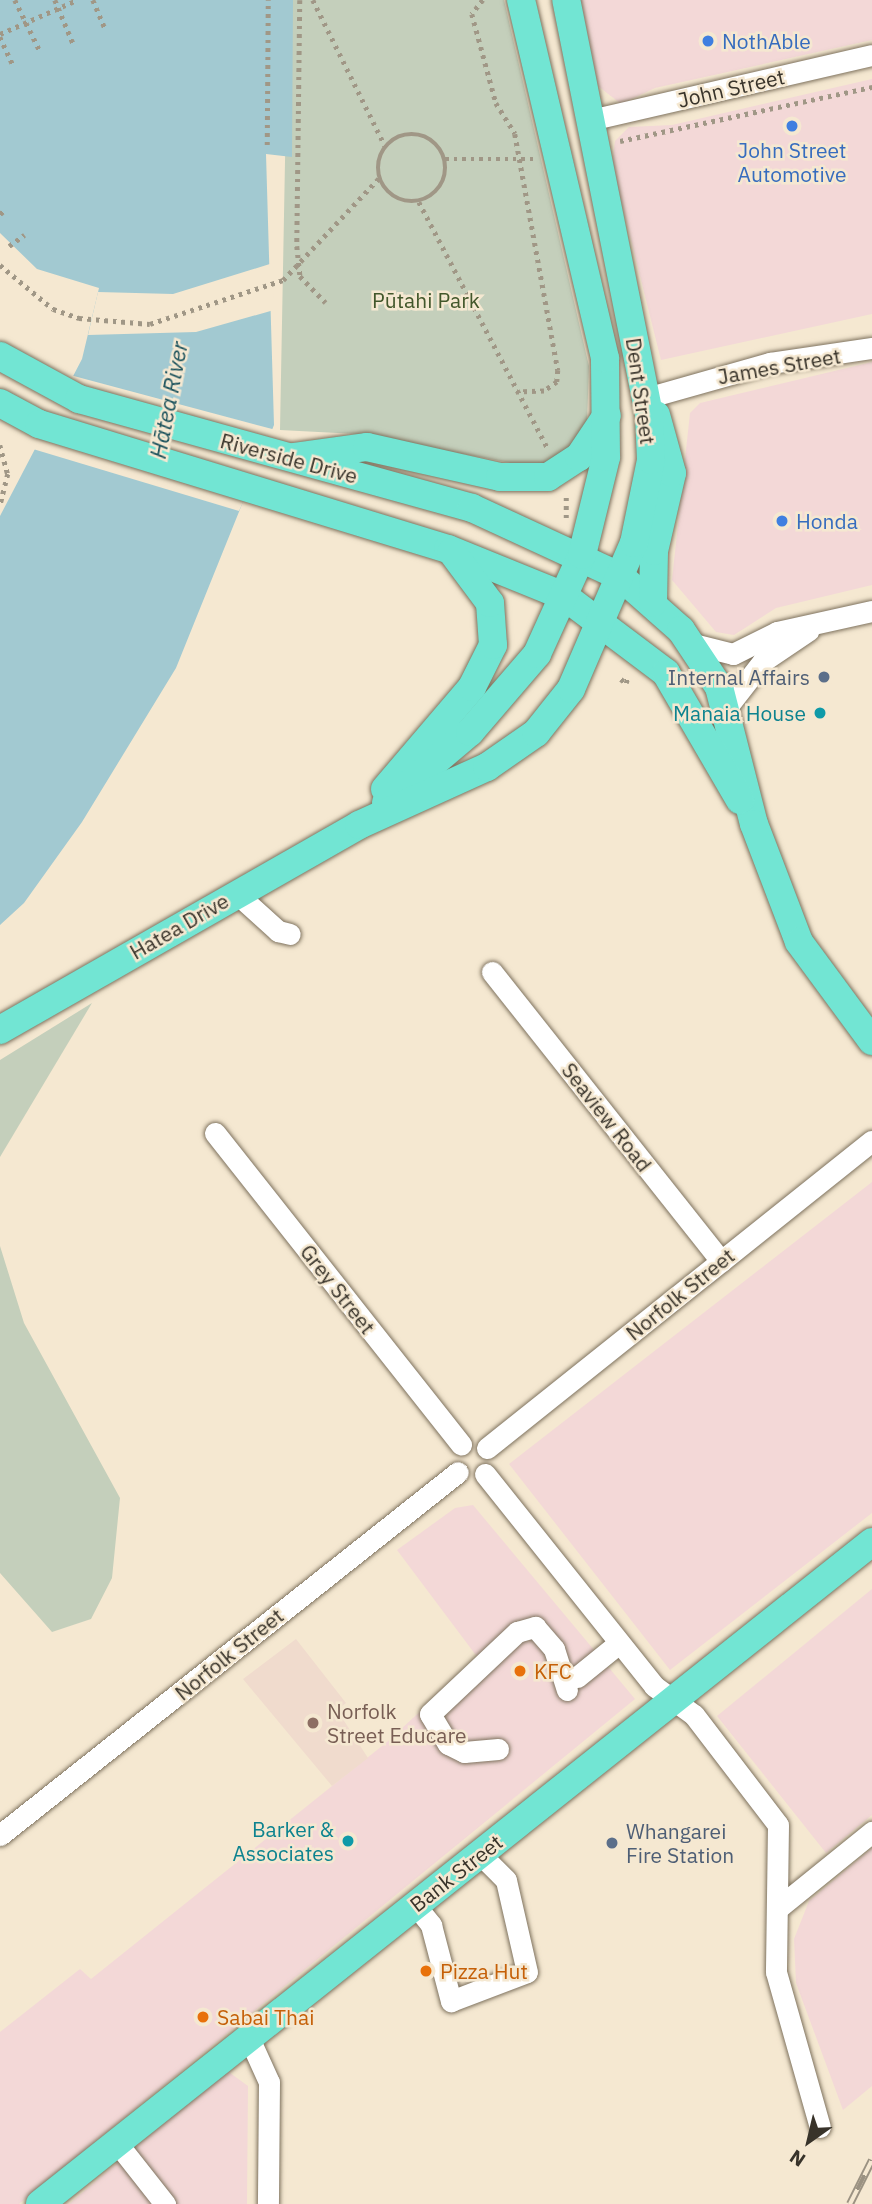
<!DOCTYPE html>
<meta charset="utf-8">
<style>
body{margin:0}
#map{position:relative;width:872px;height:2204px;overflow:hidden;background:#f5e8d1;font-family:"IBM Plex Sans",sans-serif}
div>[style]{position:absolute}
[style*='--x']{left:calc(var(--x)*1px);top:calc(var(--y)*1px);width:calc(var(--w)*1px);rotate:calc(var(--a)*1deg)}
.commercial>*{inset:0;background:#f3d8d7}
.education>*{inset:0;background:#f0dbcd}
.green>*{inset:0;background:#c4cfbb}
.water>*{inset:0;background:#a2c9d1}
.pier>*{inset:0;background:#f5e8d1}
.path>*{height:4.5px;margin-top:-2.25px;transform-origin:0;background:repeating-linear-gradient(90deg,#a09786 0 3.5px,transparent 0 8.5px)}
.path>.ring{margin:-2.25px;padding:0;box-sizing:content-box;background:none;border:4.5px solid #a09786;border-radius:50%}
.roads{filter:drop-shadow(0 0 2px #7e725e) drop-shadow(0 0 2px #7e725e)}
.minor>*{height:21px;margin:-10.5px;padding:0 10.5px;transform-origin:10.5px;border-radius:10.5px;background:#fff}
.major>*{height:28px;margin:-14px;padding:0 14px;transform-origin:14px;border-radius:14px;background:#72e5d3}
.rail>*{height:8px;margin-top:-4px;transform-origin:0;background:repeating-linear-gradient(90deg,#f5e8d1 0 16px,#9b9282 0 32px);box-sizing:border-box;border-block:2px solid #9b9282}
.dots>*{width:19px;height:19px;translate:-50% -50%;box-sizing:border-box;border:4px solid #f5e8d1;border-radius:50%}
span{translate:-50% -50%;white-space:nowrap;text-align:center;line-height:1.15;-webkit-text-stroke:5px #f5e8d1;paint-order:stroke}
.shop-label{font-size:21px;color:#366cbe}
.left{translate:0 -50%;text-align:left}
.street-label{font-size:21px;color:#38332a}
.park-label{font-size:21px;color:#42572b}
.service-label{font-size:21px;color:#4e5e75}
.right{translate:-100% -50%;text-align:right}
.culture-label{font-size:21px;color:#0d838f}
.food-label{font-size:21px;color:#c56008}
.education-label{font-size:21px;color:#785e54}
.water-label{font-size:23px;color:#1c525c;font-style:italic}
.north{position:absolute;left:774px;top:2106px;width:70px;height:70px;-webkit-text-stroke:5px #f5e8d1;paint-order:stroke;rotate:214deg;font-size:19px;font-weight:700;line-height:28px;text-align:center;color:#38332a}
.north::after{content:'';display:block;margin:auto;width:24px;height:32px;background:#38332a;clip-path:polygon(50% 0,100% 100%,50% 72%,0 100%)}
</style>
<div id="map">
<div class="commercial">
<div style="clip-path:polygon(578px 0,872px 0,872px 40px,655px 88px,621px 104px,598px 86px)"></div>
<div style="clip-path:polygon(872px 79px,872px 314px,661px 360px,612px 164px,615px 141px,629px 127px,672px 125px)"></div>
<div style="clip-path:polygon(872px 362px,872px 585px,776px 608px,734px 635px,716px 632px,672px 580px,690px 413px,700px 403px)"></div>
<div style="clip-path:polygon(872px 1182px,872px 1513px,670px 1670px,509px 1464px)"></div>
<div style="clip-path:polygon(473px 1505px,635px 1699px,19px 2204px,0 2204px,0 2032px,80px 1969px,91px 1979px,387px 1742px,478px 1658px,397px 1550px,455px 1508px)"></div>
<div style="clip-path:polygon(872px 1589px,872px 1815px,826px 1853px,717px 1716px)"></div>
<div style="clip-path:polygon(872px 1848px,872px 2086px,843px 2110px,796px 1983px,794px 1939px,809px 1901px)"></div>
<div style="clip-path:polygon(226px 2070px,248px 2086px,247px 2204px,69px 2204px)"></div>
</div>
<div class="education">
<div style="clip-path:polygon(296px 1639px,346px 1703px,337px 1710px,368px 1758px,332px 1786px,243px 1679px)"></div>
</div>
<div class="green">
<div style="clip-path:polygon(288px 0,504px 0,589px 366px,587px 423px,570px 448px,548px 462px,527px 466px,357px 434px,280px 430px)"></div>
<div style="clip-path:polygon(92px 1003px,0 1157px,0 1060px)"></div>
<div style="clip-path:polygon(0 1246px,24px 1323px,120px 1498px,112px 1578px,91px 1619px,52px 1632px,0 1573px)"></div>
</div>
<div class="water">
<div style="clip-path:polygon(0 0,293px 0,292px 157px,266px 154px,274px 425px,176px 668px,82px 822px,24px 903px,0 925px,0 516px,82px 359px,99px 288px,37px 269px,0 233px)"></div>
</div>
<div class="pier">
<div style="clip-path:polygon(273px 263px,274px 310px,196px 332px,88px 335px,98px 292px,173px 294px)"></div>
<div style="clip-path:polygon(70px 375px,276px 430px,239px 511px,33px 449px)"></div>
</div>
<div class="path">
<div style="--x:15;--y:0;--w:59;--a:63.9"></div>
<div style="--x:55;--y:0;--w:47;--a:67.3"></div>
<div style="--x:93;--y:0;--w:33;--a:67"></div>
<div style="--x:300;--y:0;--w:246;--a:90.7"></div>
<div style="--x:297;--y:246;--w:30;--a:84"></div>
<div style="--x:300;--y:276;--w:37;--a:46"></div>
<div style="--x:313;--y:0;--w:163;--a:63.7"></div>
<div style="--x:483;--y:0;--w:18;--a:128"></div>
<div style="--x:472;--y:14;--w:92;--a:74.9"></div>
<div style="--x:496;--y:103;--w:36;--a:58"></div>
<div style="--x:515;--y:134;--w:240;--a:79.7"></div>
<div style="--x:558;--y:370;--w:12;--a:95"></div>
<div style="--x:557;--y:382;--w:16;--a:145"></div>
<div style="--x:544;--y:391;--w:27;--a:178"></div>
<div style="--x:0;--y:34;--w:84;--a:-23.8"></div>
<div style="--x:0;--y:37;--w:31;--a:65"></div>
<div class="ring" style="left:378px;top:134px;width:63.5px;height:63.5px"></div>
<div style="--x:620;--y:141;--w:258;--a:-12.1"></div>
<div style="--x:267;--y:145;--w:145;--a:-89.6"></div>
<div style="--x:445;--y:159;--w:91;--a:0"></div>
<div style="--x:419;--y:202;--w:279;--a:62.4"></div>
<div style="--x:0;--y:214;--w:6;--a:-39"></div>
<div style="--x:9;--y:246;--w:19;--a:-36"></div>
<div style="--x:0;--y:265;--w:69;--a:39.7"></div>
<div style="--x:53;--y:309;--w:28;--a:19"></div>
<div style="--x:79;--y:318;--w:71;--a:4.8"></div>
<div style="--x:150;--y:324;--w:140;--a:-18.3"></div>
<div style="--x:283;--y:280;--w:140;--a:-46.7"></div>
<div style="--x:0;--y:445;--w:30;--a:75"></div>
<div style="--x:8;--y:474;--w:33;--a:104"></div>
<div style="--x:566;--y:518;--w:25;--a:-90"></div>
<div style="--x:621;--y:679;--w:6;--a:39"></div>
<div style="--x:626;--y:683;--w:7;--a:-74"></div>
</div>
<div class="roads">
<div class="minor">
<div style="--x:590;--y:120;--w:289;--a:-13"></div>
<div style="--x:646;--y:398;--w:129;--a:-15.8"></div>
<div style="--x:770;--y:363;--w:103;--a:-8.4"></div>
<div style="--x:693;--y:644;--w:41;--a:14"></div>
<div style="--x:733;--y:654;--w:49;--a:-26.6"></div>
<div style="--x:777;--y:632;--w:97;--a:-12.5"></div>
<div style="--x:727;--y:707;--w:58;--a:-52"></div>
<div style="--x:763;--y:661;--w:55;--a:-34"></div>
<div style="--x:236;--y:893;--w:57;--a:42.1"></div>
<div style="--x:278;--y:931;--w:12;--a:14"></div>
<div style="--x:492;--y:972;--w:369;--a:51.6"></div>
<div style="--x:215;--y:1133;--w:397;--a:51.7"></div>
<div style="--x:487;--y:1448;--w:492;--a:-38.6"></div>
<div style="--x:485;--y:1474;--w:271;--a:51.4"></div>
<div style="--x:654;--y:1686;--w:49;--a:35.9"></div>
<div style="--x:694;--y:1715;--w:138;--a:52.6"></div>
<div style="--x:778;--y:1825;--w:147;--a:90.8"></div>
<div style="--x:776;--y:1972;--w:161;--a:74.2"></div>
<div style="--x:577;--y:1677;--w:54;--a:-39"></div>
<div style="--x:498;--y:1749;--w:34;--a:175"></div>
<div style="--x:464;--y:1752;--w:18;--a:-153"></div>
<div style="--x:448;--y:1744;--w:35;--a:-121"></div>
<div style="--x:430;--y:1714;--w:120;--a:-43.3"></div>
<div style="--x:517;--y:1632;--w:19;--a:-16"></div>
<div style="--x:535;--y:1627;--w:29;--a:49"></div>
<div style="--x:554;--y:1649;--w:43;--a:72.4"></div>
<div style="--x:0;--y:1835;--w:584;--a:-38.4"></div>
<div style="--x:415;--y:1905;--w:26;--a:51"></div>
<div style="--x:431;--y:1925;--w:79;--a:75.3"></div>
<div style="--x:451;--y:2001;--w:81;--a:-20.9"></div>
<div style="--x:527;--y:1972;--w:94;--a:-102.9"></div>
<div style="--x:506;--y:1880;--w:37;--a:-135"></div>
<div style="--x:778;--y:1908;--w:121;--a:-39"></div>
<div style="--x:249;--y:2038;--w:48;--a:65.6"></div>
<div style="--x:269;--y:2082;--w:122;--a:90.5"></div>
<div style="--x:117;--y:2143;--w:78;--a:51.8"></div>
</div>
<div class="major">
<div style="--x:0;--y:356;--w:90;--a:28.6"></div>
<div style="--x:79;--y:399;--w:408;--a:15.5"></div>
<div style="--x:472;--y:508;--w:164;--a:24.8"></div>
<div style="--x:621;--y:577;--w:80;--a:41.5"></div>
<div style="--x:681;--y:630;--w:69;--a:56.3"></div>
<div style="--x:719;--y:687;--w:141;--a:75.7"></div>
<div style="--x:754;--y:824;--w:126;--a:69.1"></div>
<div style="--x:799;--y:942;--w:123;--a:53.6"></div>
<div style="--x:0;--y:403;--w:44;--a:28.3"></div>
<div style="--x:39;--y:424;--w:428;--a:17"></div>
<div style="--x:448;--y:549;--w:125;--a:22.1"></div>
<div style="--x:564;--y:596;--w:128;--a:37"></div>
<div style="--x:666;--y:673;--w:147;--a:59.8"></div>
<div style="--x:293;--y:457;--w:75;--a:-7.7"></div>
<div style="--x:367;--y:447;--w:136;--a:12.7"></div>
<div style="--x:500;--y:477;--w:48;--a:0"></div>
<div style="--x:548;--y:477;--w:37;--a:-33"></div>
<div style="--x:579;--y:457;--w:50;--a:-56.3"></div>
<div style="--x:653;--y:603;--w:52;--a:-88.9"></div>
<div style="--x:654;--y:551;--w:80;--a:-77"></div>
<div style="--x:672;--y:473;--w:60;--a:-105.4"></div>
<div style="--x:385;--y:789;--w:134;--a:-49.5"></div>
<div style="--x:472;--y:687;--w:47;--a:-63.4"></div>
<div style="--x:493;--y:645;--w:42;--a:-94.1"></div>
<div style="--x:490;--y:603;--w:64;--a:-126.7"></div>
<div style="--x:386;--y:803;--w:110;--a:-40.2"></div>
<div style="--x:470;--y:732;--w:103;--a:-49.3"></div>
<div style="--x:537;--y:654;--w:109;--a:-65.6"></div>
<div style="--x:582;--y:555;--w:101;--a:-76.2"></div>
<div style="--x:606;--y:457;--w:99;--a:-90.6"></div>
<div style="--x:605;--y:358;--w:368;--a:-103.2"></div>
<div style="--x:0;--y:1030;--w:413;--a:-29.7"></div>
<div style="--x:359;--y:825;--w:141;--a:-24.4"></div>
<div style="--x:487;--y:767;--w:60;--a:-34.8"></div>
<div style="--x:536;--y:733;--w:56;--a:-51.5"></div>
<div style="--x:571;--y:689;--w:159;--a:-66.7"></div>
<div style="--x:634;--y:543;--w:85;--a:-78.4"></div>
<div style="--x:651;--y:460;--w:46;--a:-92.5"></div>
<div style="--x:649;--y:414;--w:422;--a:-101.3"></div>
<div style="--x:40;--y:2204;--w:1063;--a:-38.51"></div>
</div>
</div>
<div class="rail">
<div style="--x:850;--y:2204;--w:49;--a:-63.4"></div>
</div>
<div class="dots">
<div style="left:708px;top:41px;background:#3f7fe0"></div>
<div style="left:792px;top:126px;background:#3f7fe0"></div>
<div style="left:782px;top:521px;background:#3f7fe0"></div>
<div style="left:824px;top:677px;background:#5c6f8a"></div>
<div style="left:820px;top:713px;background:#0f9aa8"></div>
<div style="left:520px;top:1671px;background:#e8710a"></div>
<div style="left:313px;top:1723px;background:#8d6e63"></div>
<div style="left:348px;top:1841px;background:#0f9aa8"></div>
<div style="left:612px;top:1843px;background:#5c6f8a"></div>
<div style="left:426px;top:1971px;background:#e8710a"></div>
<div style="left:203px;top:2017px;background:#e8710a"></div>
</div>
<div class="shop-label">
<span class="left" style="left:722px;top:41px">NothAble</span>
<span style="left:792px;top:162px">John Street<br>Automotive</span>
<span class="left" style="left:796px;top:521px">Honda</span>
</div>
<div class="street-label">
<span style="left:731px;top:88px;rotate:-13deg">John Street</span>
<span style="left:779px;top:366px;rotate:-10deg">James Street</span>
<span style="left:641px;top:391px;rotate:82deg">Dent Street</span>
<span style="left:289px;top:458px;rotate:15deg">Riverside Drive</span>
<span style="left:179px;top:926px;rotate:-30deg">Hatea Drive</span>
<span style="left:607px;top:1117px;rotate:52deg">Seaview Road</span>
<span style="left:338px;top:1289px;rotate:52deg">Grey Street</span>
<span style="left:680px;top:1294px;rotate:-39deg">Norfolk Street</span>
<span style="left:229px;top:1654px;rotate:-39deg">Norfolk Street</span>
<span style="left:456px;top:1873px;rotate:-38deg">Bank Street</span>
</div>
<div class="park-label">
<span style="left:426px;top:300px">Pūtahi Park</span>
</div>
<div class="service-label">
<span class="right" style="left:810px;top:677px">Internal Affairs</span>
<span class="left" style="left:626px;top:1843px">Whangarei<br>Fire Station</span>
</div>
<div class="culture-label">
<span class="right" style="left:806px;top:713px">Manaia House</span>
<span class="right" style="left:334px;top:1841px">Barker &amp;<br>Associates</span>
</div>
<div class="food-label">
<span class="left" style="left:534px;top:1671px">KFC</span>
<span class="left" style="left:440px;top:1971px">Pizza Hut</span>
<span class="left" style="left:217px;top:2017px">Sabai Thai</span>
</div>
<div class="education-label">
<span class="left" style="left:327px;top:1723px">Norfolk<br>Street Educare</span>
</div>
<div class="water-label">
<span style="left:168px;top:400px;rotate:-79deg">Hātea River</span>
</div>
<div class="north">N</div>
</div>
